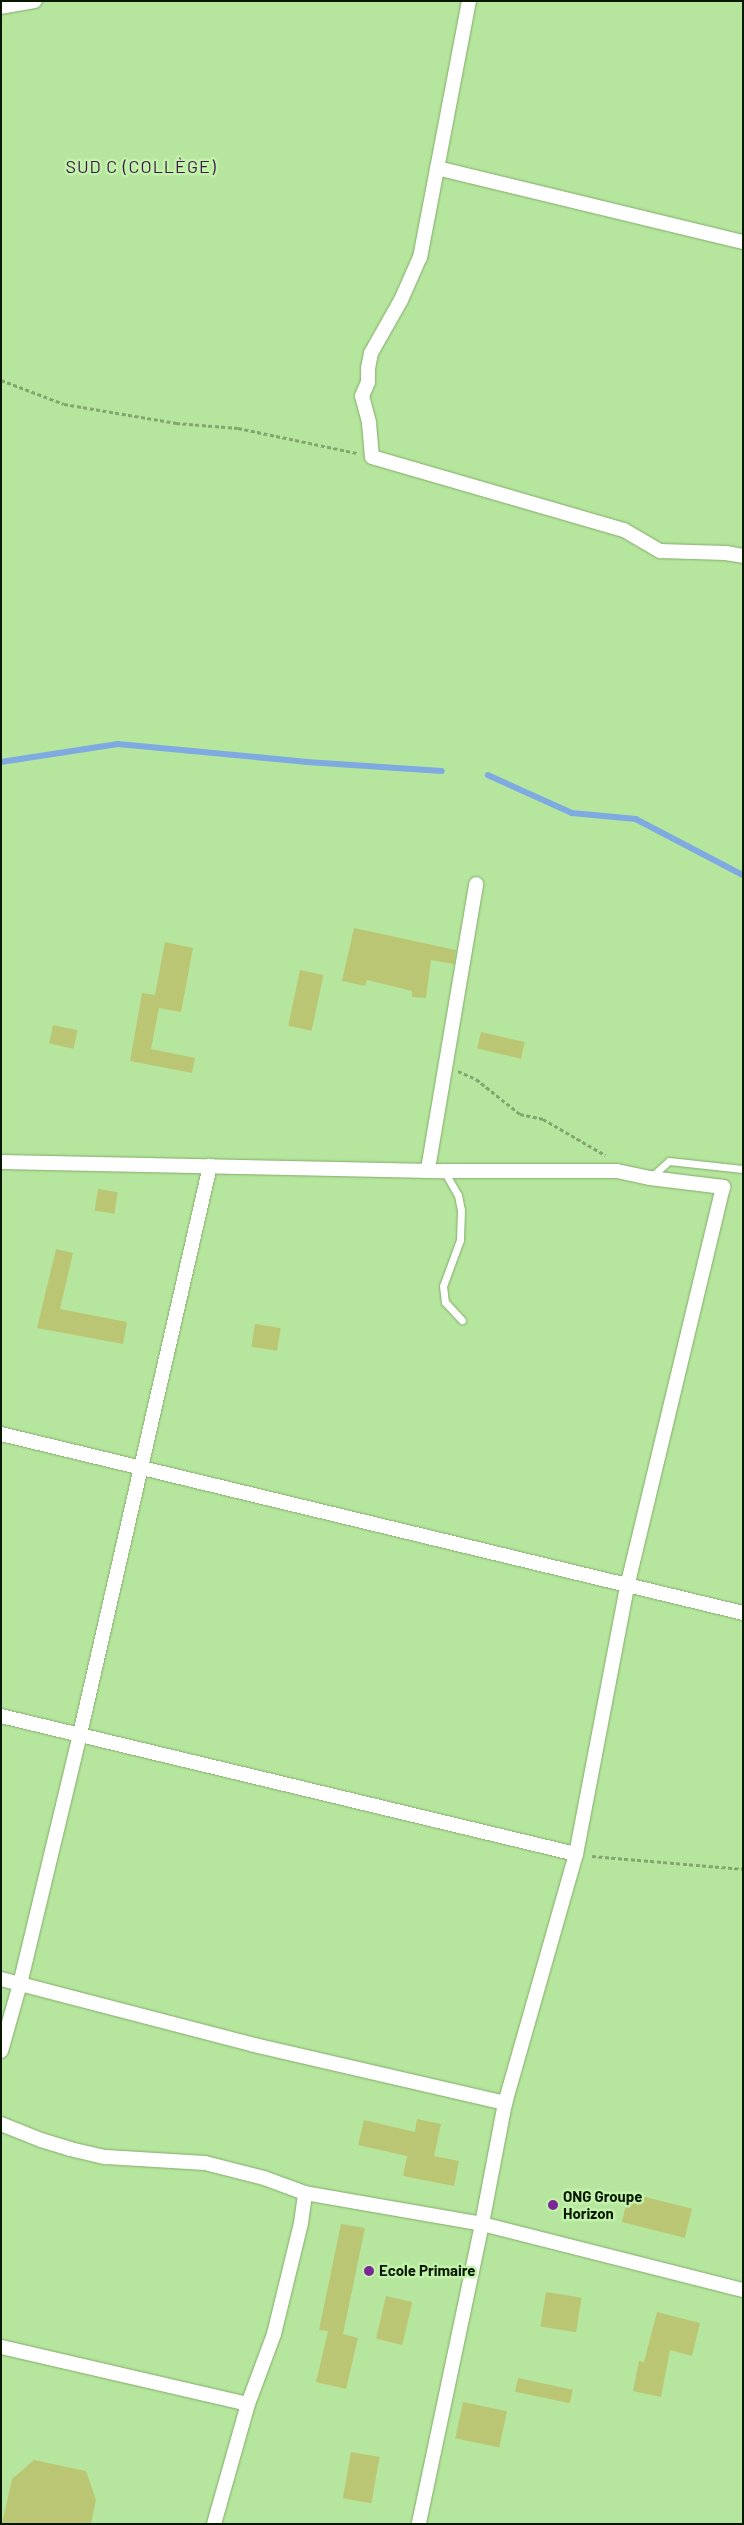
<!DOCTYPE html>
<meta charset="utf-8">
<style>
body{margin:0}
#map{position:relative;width:744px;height:2525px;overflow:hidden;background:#b6e59e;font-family:Barlow,sans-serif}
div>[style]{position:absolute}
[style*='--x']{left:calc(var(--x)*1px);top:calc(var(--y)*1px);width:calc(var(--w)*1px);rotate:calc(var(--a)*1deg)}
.stream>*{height:5.5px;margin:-2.75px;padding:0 2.75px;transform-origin:2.75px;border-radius:2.75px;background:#7ea9e1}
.building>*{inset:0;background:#bbc675;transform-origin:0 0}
.path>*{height:3px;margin-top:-1.5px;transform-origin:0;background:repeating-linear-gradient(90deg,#81a66e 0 4px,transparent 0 6.5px)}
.roads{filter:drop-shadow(0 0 1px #81ad69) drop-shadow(0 0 1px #81ad69)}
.lane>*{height:7px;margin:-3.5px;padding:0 3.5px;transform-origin:3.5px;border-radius:3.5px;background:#fff}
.street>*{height:14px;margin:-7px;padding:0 7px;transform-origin:7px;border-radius:7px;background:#fff}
.dots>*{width:14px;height:14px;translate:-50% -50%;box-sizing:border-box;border:2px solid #c3f2ab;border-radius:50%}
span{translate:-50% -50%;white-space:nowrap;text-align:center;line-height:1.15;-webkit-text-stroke:5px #c3f2ab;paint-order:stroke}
.poi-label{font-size:15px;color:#071700;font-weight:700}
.left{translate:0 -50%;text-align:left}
.quarter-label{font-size:18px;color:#3e174d;letter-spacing:1px}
.frame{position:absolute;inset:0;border:2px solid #071700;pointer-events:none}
</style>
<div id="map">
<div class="stream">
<div style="--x:1;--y:762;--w:118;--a:-8.7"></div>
<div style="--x:118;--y:744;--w:190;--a:5.4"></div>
<div style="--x:307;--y:762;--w:135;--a:3.8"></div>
<div style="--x:488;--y:775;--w:92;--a:24.3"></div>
<div style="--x:572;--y:813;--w:64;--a:5.4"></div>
<div style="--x:636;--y:819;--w:121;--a:27.6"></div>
</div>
<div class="building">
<div style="clip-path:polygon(354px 928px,456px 950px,454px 964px,431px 960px,426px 998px,412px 997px,412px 991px,367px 980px,365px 986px,342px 981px)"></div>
<div style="clip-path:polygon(165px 942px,193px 948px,181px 1012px,159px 1008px,151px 1049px,195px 1058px,192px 1073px,130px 1061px,142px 993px,155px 995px)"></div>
<div style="left:300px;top:970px;width:24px;height:57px;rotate:12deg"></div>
<div style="left:53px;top:1025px;width:25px;height:19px;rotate:12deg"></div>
<div style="left:481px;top:1032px;width:45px;height:17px;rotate:13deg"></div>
<div style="left:98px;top:1189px;width:20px;height:22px;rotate:9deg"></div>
<div style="clip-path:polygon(56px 1249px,73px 1253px,60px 1309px,127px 1322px,123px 1344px,37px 1328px)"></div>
<div style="left:255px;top:1324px;width:26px;height:23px;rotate:9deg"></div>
<div style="clip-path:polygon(417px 2119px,441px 2124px,434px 2156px,459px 2161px,454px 2186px,403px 2176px,407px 2156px,358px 2145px,364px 2120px,415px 2132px)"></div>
<div style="left:629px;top:2193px;width:65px;height:30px;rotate:14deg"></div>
<div style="clip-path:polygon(341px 2224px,365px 2228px,343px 2334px,358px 2338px,346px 2389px,316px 2382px,328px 2331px,319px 2330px)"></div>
<div style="left:546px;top:2292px;width:36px;height:35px;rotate:9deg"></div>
<div style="left:386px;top:2296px;width:27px;height:44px;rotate:13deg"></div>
<div style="clip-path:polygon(657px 2312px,700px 2323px,692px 2356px,670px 2350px,661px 2397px,633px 2391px,639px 2361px,644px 2362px)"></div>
<div style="left:518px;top:2378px;width:56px;height:14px;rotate:12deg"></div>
<div style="left:463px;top:2402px;width:45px;height:37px;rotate:12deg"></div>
<div style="left:351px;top:2452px;width:29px;height:47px;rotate:10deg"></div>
<div style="clip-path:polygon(34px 2460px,86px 2471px,96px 2500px,91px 2524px,2px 2524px,12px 2479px)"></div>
</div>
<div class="path">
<div style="--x:1;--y:380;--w:67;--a:20.9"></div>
<div style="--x:64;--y:404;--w:114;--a:9.6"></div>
<div style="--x:176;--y:423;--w:62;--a:4.6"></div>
<div style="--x:238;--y:428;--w:122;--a:11.9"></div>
<div style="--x:458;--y:1071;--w:20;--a:24"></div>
<div style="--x:476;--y:1079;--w:56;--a:38.5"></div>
<div style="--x:520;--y:1114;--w:24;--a:12"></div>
<div style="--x:543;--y:1119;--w:72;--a:30.1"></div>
<div style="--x:592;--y:1856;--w:152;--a:4.9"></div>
</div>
<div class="roads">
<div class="lane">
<div style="--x:444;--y:1171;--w:28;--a:60"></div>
<div style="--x:458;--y:1195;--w:15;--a:79"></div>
<div style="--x:461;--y:1210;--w:30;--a:92"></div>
<div style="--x:460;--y:1240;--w:49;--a:110.3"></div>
<div style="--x:443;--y:1286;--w:16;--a:83"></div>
<div style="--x:445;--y:1302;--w:25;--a:47"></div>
<div style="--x:650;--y:1178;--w:25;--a:-42"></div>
<div style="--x:669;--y:1161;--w:74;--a:6.2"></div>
</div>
<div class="street">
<div style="--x:469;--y:1;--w:261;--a:100.8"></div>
<div style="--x:420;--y:257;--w:47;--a:113.8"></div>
<div style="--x:401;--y:300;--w:61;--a:119.5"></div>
<div style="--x:371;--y:353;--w:15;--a:101"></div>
<div style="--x:368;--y:368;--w:14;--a:90"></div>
<div style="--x:368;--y:382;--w:15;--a:113"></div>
<div style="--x:362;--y:396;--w:28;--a:75"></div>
<div style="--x:369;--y:423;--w:34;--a:85"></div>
<div style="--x:372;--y:457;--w:262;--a:16.2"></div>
<div style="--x:624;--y:530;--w:42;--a:30.3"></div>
<div style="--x:660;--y:551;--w:66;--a:1.7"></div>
<div style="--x:726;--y:553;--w:17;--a:10"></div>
<div style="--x:1;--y:7;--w:34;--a:-10"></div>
<div style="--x:437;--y:168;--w:315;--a:13.6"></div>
<div style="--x:1;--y:1162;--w:443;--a:1.2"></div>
<div style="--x:444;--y:1171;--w:173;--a:0"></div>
<div style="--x:617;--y:1171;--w:34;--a:12"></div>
<div style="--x:650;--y:1178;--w:74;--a:7"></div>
<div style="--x:723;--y:1187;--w:411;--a:103.5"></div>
<div style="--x:627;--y:1587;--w:272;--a:100.8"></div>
<div style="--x:576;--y:1854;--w:259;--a:105.9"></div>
<div style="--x:505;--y:2103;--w:123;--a:100.8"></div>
<div style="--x:482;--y:2224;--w:307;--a:101.9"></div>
<div style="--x:428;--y:1169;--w:289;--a:-80.4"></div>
<div style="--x:1;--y:1434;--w:763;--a:13.56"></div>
<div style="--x:1;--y:1716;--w:591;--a:13.5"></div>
<div style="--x:1;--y:1979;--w:261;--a:14.6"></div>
<div style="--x:254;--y:2045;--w:258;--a:13"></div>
<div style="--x:1;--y:2051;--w:70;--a:-74.2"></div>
<div style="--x:20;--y:1984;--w:257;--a:-76.5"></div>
<div style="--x:80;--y:1734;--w:583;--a:-77.11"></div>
<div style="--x:1;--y:2124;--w:43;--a:21.8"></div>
<div style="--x:41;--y:2140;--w:30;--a:17"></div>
<div style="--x:70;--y:2149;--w:37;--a:13"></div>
<div style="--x:106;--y:2157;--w:99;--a:3.5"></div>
<div style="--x:205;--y:2163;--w:61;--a:14.3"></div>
<div style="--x:264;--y:2178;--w:44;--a:20.1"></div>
<div style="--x:305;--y:2193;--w:180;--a:9.9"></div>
<div style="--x:482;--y:2224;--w:269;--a:14.2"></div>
<div style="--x:1;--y:2347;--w:253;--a:13"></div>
<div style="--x:214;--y:2524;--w:125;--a:-74.2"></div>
<div style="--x:248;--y:2404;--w:75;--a:-69.6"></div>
<div style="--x:274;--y:2334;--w:114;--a:-76.3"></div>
<div style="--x:301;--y:2223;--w:30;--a:-82"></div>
</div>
</div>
<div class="dots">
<div style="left:553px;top:2205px;background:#7a2898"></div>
<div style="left:369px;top:2271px;background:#7a2898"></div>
</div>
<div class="poi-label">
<span class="left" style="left:563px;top:2205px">ONG Groupe<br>Horizon</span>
<span class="left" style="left:379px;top:2271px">Ecole Primaire</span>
</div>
<div class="quarter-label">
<span style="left:141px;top:166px">SUD C (COLLÈGE)</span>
</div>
<div class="frame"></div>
</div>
